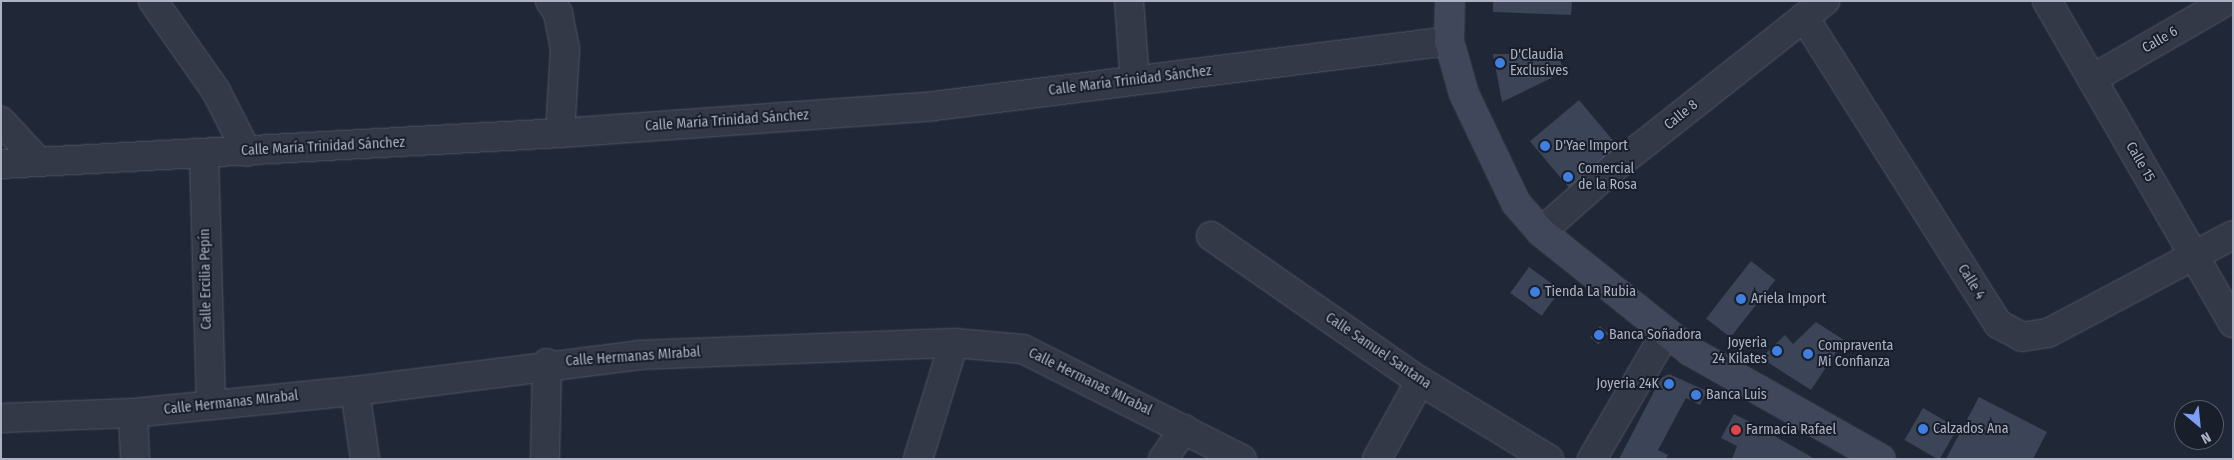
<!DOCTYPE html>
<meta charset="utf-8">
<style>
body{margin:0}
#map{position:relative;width:2234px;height:460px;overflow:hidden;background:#202736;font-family:"Fira Sans Condensed",sans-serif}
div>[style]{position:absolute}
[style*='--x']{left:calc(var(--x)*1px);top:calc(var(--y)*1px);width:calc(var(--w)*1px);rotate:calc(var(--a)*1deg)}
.building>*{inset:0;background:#3c4457;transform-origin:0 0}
.roads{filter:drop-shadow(0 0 1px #515665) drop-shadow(0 0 1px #515665)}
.street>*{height:28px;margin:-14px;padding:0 14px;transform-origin:14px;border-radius:14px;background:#333947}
.secondary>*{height:28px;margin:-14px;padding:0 14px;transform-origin:14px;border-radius:14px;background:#41475a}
.dots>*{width:14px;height:14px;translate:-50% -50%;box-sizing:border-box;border:2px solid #191e2b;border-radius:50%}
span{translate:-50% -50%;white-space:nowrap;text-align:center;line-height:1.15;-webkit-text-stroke:4px #191e2b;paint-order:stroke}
.street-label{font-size:14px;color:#adb3c4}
.poi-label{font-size:14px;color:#adb3c4}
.left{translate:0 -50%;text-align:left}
.right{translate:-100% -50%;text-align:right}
.frame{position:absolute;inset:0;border:2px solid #adb3c4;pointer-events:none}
.north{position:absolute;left:2174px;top:400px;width:50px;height:50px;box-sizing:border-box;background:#191e2b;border:1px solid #545a68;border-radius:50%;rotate:152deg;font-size:14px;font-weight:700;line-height:20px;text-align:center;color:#adb3c4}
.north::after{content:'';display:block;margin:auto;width:18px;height:22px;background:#7f9ff7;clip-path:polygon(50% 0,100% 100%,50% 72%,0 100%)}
</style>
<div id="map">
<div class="building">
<div style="clip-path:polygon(1493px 1px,1572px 1px,1571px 15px,1493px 12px)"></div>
<div style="clip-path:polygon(1493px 54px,1558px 54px,1564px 72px,1502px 102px)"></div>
<div style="left:1579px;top:100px;width:62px;height:64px;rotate:50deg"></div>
<div style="left:1751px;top:261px;width:31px;height:73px;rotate:38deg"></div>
<div style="left:1529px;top:267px;width:39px;height:32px;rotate:36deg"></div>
<div style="clip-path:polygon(1816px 322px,1844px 340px,1811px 390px,1761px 358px,1785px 335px,1793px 344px)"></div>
<div style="left:1600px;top:326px;width:11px;height:15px;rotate:41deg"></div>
<div style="clip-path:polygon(1669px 374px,1707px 391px,1700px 405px,1686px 398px,1658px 450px,1668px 455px,1666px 459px,1619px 459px,1661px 378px)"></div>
<div style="clip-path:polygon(1979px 397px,2047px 432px,2033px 459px,1946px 459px)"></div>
<div style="left:1923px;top:408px;width:40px;height:37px;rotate:30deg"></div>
<div style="clip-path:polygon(1734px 414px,1750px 422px,1815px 459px,1732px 459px,1737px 446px,1721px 438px)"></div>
</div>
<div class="roads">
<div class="street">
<div style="--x:153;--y:1;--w:110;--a:55"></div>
<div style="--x:216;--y:91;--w:68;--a:63.1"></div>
<div style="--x:550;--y:1;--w:14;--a:56"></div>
<div style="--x:558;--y:13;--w:37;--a:79"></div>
<div style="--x:565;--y:49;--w:84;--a:93.4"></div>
<div style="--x:1129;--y:1;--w:79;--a:85.7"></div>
<div style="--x:2047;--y:1;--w:372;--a:60"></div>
<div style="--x:1804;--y:17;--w:363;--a:57.7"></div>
<div style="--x:1998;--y:324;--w:27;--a:28"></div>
<div style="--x:2022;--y:337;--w:26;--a:-9"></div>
<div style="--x:2048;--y:333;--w:209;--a:-27.9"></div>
<div style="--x:2092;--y:79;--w:156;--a:-30"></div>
<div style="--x:1;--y:121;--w:54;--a:47.2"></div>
<div style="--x:204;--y:153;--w:251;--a:88.4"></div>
<div style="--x:1;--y:164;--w:560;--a:-3.17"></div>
<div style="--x:560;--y:133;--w:375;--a:-4.1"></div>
<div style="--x:934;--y:106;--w:519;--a:-7.19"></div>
<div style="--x:1541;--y:232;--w:94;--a:-41.5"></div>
<div style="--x:1611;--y:170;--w:273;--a:-38.3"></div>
<div style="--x:1211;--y:236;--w:254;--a:34.8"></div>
<div style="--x:1420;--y:381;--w:151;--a:31.2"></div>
<div style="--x:355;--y:391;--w:69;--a:81.6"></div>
<div style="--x:133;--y:413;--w:46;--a:87.5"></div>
<div style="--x:1;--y:418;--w:132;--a:-2.2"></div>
<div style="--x:133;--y:413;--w:223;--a:-5.7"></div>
<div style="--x:355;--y:391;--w:285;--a:-7.2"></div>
<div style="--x:638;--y:355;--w:316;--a:-2.2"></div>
<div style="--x:954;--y:343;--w:69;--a:5"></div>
<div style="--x:1023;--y:349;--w:245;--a:26.7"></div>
<div style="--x:545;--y:459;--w:96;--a:-88.8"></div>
<div style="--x:918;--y:459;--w:121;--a:-72.8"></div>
<div style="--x:1163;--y:459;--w:37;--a:-55"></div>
<div style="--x:1377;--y:459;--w:89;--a:-61.1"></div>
<div style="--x:1592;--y:459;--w:145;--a:-59.7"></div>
</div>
<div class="secondary">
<div style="--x:1450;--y:1;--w:40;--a:91.4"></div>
<div style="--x:1449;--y:41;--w:55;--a:74.2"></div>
<div style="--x:1464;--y:94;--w:121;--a:64.5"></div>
<div style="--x:1516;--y:203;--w:38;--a:49"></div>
<div style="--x:1541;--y:232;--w:191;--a:38.6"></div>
<div style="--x:1690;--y:351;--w:219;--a:29.5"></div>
</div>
</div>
<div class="dots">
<div style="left:1500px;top:63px;background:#3f7fe0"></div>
<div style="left:1545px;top:146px;background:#3f7fe0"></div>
<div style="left:1568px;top:177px;background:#3f7fe0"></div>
<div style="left:1535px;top:292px;background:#3f7fe0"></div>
<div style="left:1741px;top:299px;background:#3f7fe0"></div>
<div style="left:1599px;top:335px;background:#3f7fe0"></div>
<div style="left:1777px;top:351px;background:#3f7fe0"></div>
<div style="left:1808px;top:354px;background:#3f7fe0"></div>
<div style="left:1669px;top:384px;background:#3f7fe0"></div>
<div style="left:1696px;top:395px;background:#3f7fe0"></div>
<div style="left:1923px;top:429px;background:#3f7fe0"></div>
<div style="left:1736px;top:430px;background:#e0444e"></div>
</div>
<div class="street-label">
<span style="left:2160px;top:40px;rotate:-30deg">Calle 6</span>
<span style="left:1130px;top:81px;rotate:-7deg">Calle María Trinidad Sánchez</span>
<span style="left:1681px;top:115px;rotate:-39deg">Calle 8</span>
<span style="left:727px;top:121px;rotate:-4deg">Calle María Trinidad Sánchez</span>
<span style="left:323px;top:147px;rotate:-3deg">Calle María Trinidad Sánchez</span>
<span style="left:2140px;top:162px;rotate:60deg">Calle 15</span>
<span style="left:206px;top:279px;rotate:-91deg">Calle Ercilia Pepín</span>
<span style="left:1971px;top:282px;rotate:58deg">Calle 4</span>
<span style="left:1378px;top:351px;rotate:34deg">Calle Samuel Santana</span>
<span style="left:633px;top:357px;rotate:-4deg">Calle Hermanas MIrabal</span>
<span style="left:1090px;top:382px;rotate:26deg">Calle Hermanas MIrabal</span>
<span style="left:231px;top:403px;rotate:-6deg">Calle Hermanas MIrabal</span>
</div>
<div class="poi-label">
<span class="left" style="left:1510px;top:63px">D'Claudia<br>Exclusives</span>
<span class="left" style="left:1555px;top:146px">D'Yae Import</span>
<span class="left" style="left:1578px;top:177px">Comercial<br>de la Rosa</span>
<span class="left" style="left:1545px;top:292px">Tienda La Rubia</span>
<span class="left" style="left:1751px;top:299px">Ariela Import</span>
<span class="left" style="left:1609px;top:335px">Banca Soñadora</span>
<span class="right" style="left:1767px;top:351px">Joyeria<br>24 Kilates</span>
<span class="left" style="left:1818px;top:354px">Compraventa<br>Mi Confianza</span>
<span class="right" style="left:1659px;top:384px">Joyeria 24K</span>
<span class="left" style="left:1706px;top:395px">Banca Luis</span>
<span class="left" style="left:1933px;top:429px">Calzados Ana</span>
<span class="left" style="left:1746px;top:430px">Farmacia Rafael</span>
</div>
<div class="frame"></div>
<div class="north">N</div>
</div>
